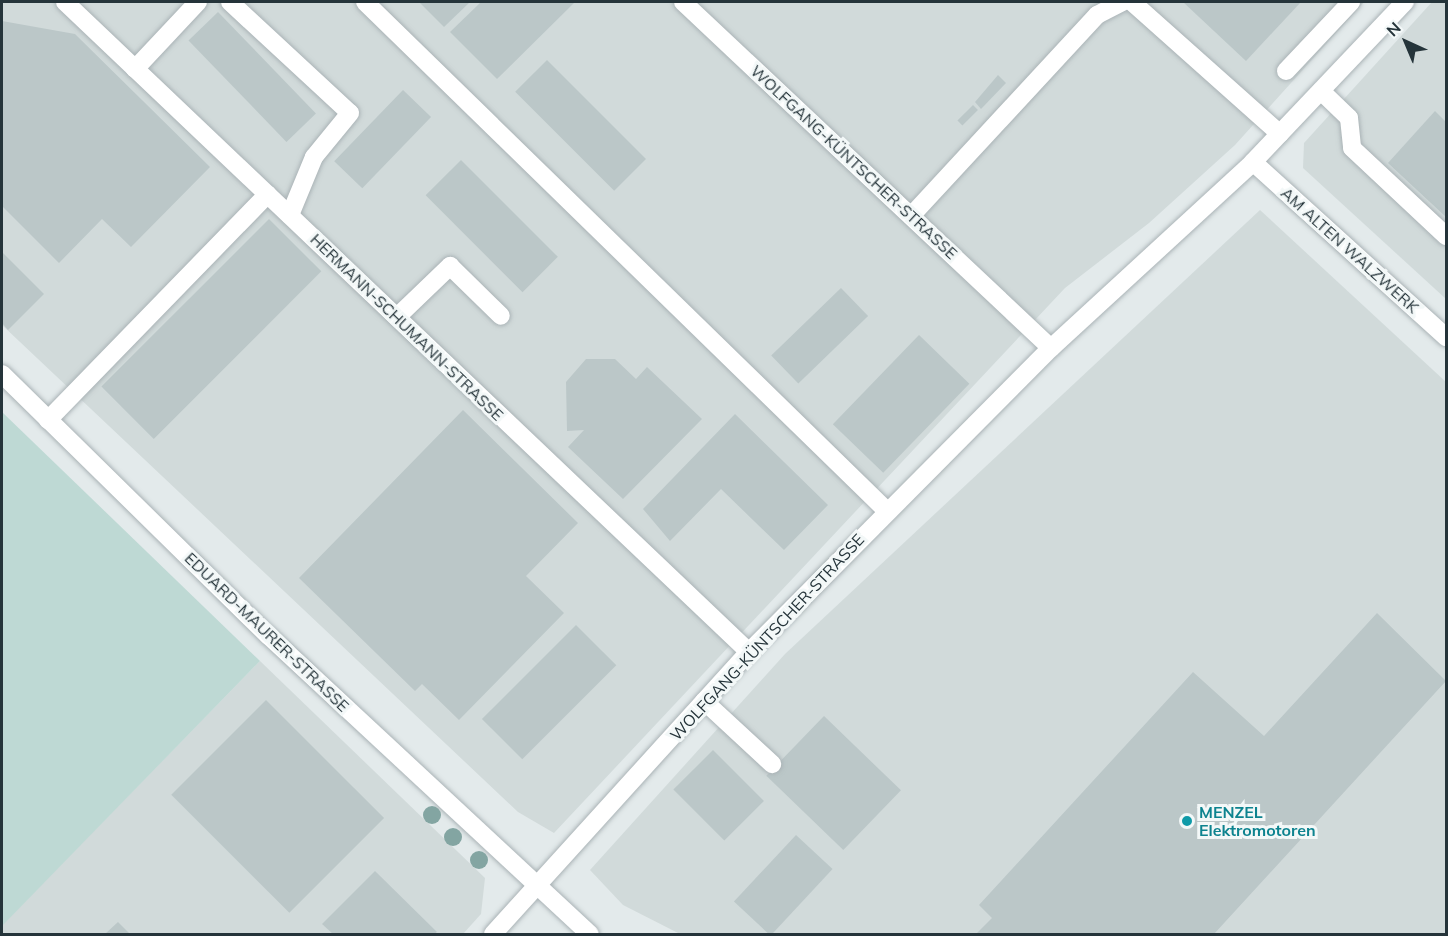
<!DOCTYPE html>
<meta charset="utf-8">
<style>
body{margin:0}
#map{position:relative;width:1448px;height:936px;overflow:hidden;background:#e3eaeb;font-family:Mulish,sans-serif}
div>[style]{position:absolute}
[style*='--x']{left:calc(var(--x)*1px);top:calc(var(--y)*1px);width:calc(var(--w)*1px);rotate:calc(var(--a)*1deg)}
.built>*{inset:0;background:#d1dada}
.green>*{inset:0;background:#bed9d4}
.building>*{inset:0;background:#bbc7c8;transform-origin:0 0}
.roads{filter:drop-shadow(0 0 2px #aab3b6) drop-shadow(0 0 2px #aab3b6)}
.minor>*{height:18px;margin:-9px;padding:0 9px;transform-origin:9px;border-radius:9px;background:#fff}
.trees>*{width:18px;height:18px;margin:-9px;border-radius:50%;background:#83a5a2}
.dots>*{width:16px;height:16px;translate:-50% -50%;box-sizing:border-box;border:3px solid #f3f8f8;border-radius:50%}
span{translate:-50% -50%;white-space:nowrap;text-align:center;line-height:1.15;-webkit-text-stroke:6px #f3f8f8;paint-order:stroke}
.street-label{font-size:16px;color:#25343a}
.culture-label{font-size:16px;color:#0d838f;font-weight:700}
.left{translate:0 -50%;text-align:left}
.frame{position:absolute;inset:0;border:3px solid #25343a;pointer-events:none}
.north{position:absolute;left:1376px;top:12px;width:60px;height:60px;-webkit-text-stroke:4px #f3f8f8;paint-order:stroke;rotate:316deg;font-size:16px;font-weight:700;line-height:24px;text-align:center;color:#25343a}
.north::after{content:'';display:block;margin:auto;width:21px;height:27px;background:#25343a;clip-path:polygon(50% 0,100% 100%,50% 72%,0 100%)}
</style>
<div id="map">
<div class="built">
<div style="clip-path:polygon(2px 2px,1364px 2px,1235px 145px,1149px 223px,1065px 288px,554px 833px,518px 812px,2px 325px)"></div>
<div style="clip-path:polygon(1432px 2px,1446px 2px,1446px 299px,1303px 168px,1304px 143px)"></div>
<div style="clip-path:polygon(1260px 210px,1446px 382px,1446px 934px,680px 934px,623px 905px,590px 870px,785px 654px)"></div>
<div style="clip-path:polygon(260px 661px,485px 878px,481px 914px,463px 934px,2px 934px,2px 925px)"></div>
</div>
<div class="green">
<div style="clip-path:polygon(2px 412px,260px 661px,2px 926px)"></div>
</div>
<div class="building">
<div style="clip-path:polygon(419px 2px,470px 2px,444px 27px)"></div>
<div style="clip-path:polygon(481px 2px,575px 2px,497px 79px,450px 32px)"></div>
<div style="clip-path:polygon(1183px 2px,1301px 2px,1246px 61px)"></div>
<div style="left:218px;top:12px;width:141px;height:41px;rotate:46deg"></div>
<div style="clip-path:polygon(2px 21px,75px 34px,210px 167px,131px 247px,102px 219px,59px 263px,2px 206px)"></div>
<div style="left:547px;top:60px;width:140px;height:45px;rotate:45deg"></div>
<div style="clip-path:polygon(998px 75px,1006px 83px,981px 109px,975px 102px)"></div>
<div style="left:403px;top:90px;width:39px;height:99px;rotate:44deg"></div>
<div style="left:973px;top:105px;width:7px;height:22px;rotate:45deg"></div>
<div style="clip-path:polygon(1435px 111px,1446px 122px,1446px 217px,1388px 163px)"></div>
<div style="left:461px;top:160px;width:137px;height:50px;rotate:45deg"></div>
<div style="left:269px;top:219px;width:74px;height:237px;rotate:45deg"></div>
<div style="clip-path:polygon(2px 252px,44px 294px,8px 330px,2px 323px)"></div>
<div style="left:841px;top:288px;width:39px;height:97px;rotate:46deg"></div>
<div style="left:919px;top:335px;width:70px;height:124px;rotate:44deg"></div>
<div style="clip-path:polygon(586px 359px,615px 359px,636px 379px,647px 367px,702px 419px,623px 499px,568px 447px,584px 430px,567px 431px,566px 382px)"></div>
<div style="clip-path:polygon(463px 410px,578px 523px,526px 576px,564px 613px,459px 720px,422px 684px,415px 691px,299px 578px)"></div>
<div style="clip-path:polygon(735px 414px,828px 505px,784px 550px,721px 489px,670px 541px,643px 509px)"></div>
<div style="clip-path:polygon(1377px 613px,1446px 681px,1214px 934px,976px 934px,992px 918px,979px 905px,1193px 672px,1264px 736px)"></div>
<div style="left:576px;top:625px;width:57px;height:133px;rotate:45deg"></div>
<div style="left:266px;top:700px;width:167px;height:134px;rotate:45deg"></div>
<div style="left:824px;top:716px;width:107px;height:83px;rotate:44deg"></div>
<div style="left:713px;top:750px;width:72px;height:56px;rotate:45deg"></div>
<div style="left:796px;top:835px;width:50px;height:91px;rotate:43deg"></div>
<div style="clip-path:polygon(375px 871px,437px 932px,434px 934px,333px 934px,322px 924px)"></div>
<div style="clip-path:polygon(118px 922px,130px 934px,105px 934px)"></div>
</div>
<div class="roads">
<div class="minor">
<div style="--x:65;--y:2;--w:944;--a:43.54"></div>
<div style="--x:230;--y:2;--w:163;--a:42.8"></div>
<div style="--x:350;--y:113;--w:57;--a:129.3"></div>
<div style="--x:314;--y:157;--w:63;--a:112.5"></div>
<div style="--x:365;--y:2;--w:729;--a:44.28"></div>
<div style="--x:683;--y:2;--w:505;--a:43.24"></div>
<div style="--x:1132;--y:2;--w:198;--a:41.7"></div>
<div style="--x:135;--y:69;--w:92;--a:-46.8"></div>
<div style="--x:1286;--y:71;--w:95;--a:-46.7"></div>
<div style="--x:1321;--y:91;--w:39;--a:44"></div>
<div style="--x:1349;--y:118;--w:30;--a:84"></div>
<div style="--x:1352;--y:148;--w:129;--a:43.1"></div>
<div style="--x:1253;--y:162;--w:261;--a:42.2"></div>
<div style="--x:911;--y:216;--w:274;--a:-47.2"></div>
<div style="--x:1097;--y:15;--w:29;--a:-27"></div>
<div style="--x:397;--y:317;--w:74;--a:-43.9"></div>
<div style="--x:450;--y:266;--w:71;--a:44.4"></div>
<div style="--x:2;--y:374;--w:374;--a:44.5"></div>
<div style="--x:269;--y:636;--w:438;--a:42.9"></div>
<div style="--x:48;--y:420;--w:315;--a:-45.8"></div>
<div style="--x:704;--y:701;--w:93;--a:42.8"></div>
<div style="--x:493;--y:934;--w:381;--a:-47.8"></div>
<div style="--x:749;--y:652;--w:429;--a:-45.2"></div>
<div style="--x:1051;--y:348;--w:275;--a:-42.6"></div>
<div style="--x:1253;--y:162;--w:221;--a:-46.5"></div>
</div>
</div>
<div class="trees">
<div style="left:432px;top:815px"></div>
<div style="left:453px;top:837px"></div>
<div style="left:479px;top:860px"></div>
</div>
<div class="dots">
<div style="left:1187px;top:821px;background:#0f9aa8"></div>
</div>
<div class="street-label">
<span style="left:854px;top:162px;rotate:43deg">WOLFGANG-KÜNTSCHER-STRASSE</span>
<span style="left:1350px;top:250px;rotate:42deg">AM ALTEN WALZWERK</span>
<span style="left:407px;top:327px;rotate:44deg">HERMANN-SCHUMANN-STRASSE</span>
<span style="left:267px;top:632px;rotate:44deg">EDUARD-MAURER-STRASSE</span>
<span style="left:767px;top:637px;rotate:-47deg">WOLFGANG-KÜNTSCHER-STRASSE</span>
</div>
<div class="culture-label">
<span class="left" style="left:1199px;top:821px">MENZEL<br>Elektromotoren</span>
</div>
<div class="frame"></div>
<div class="north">N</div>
</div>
